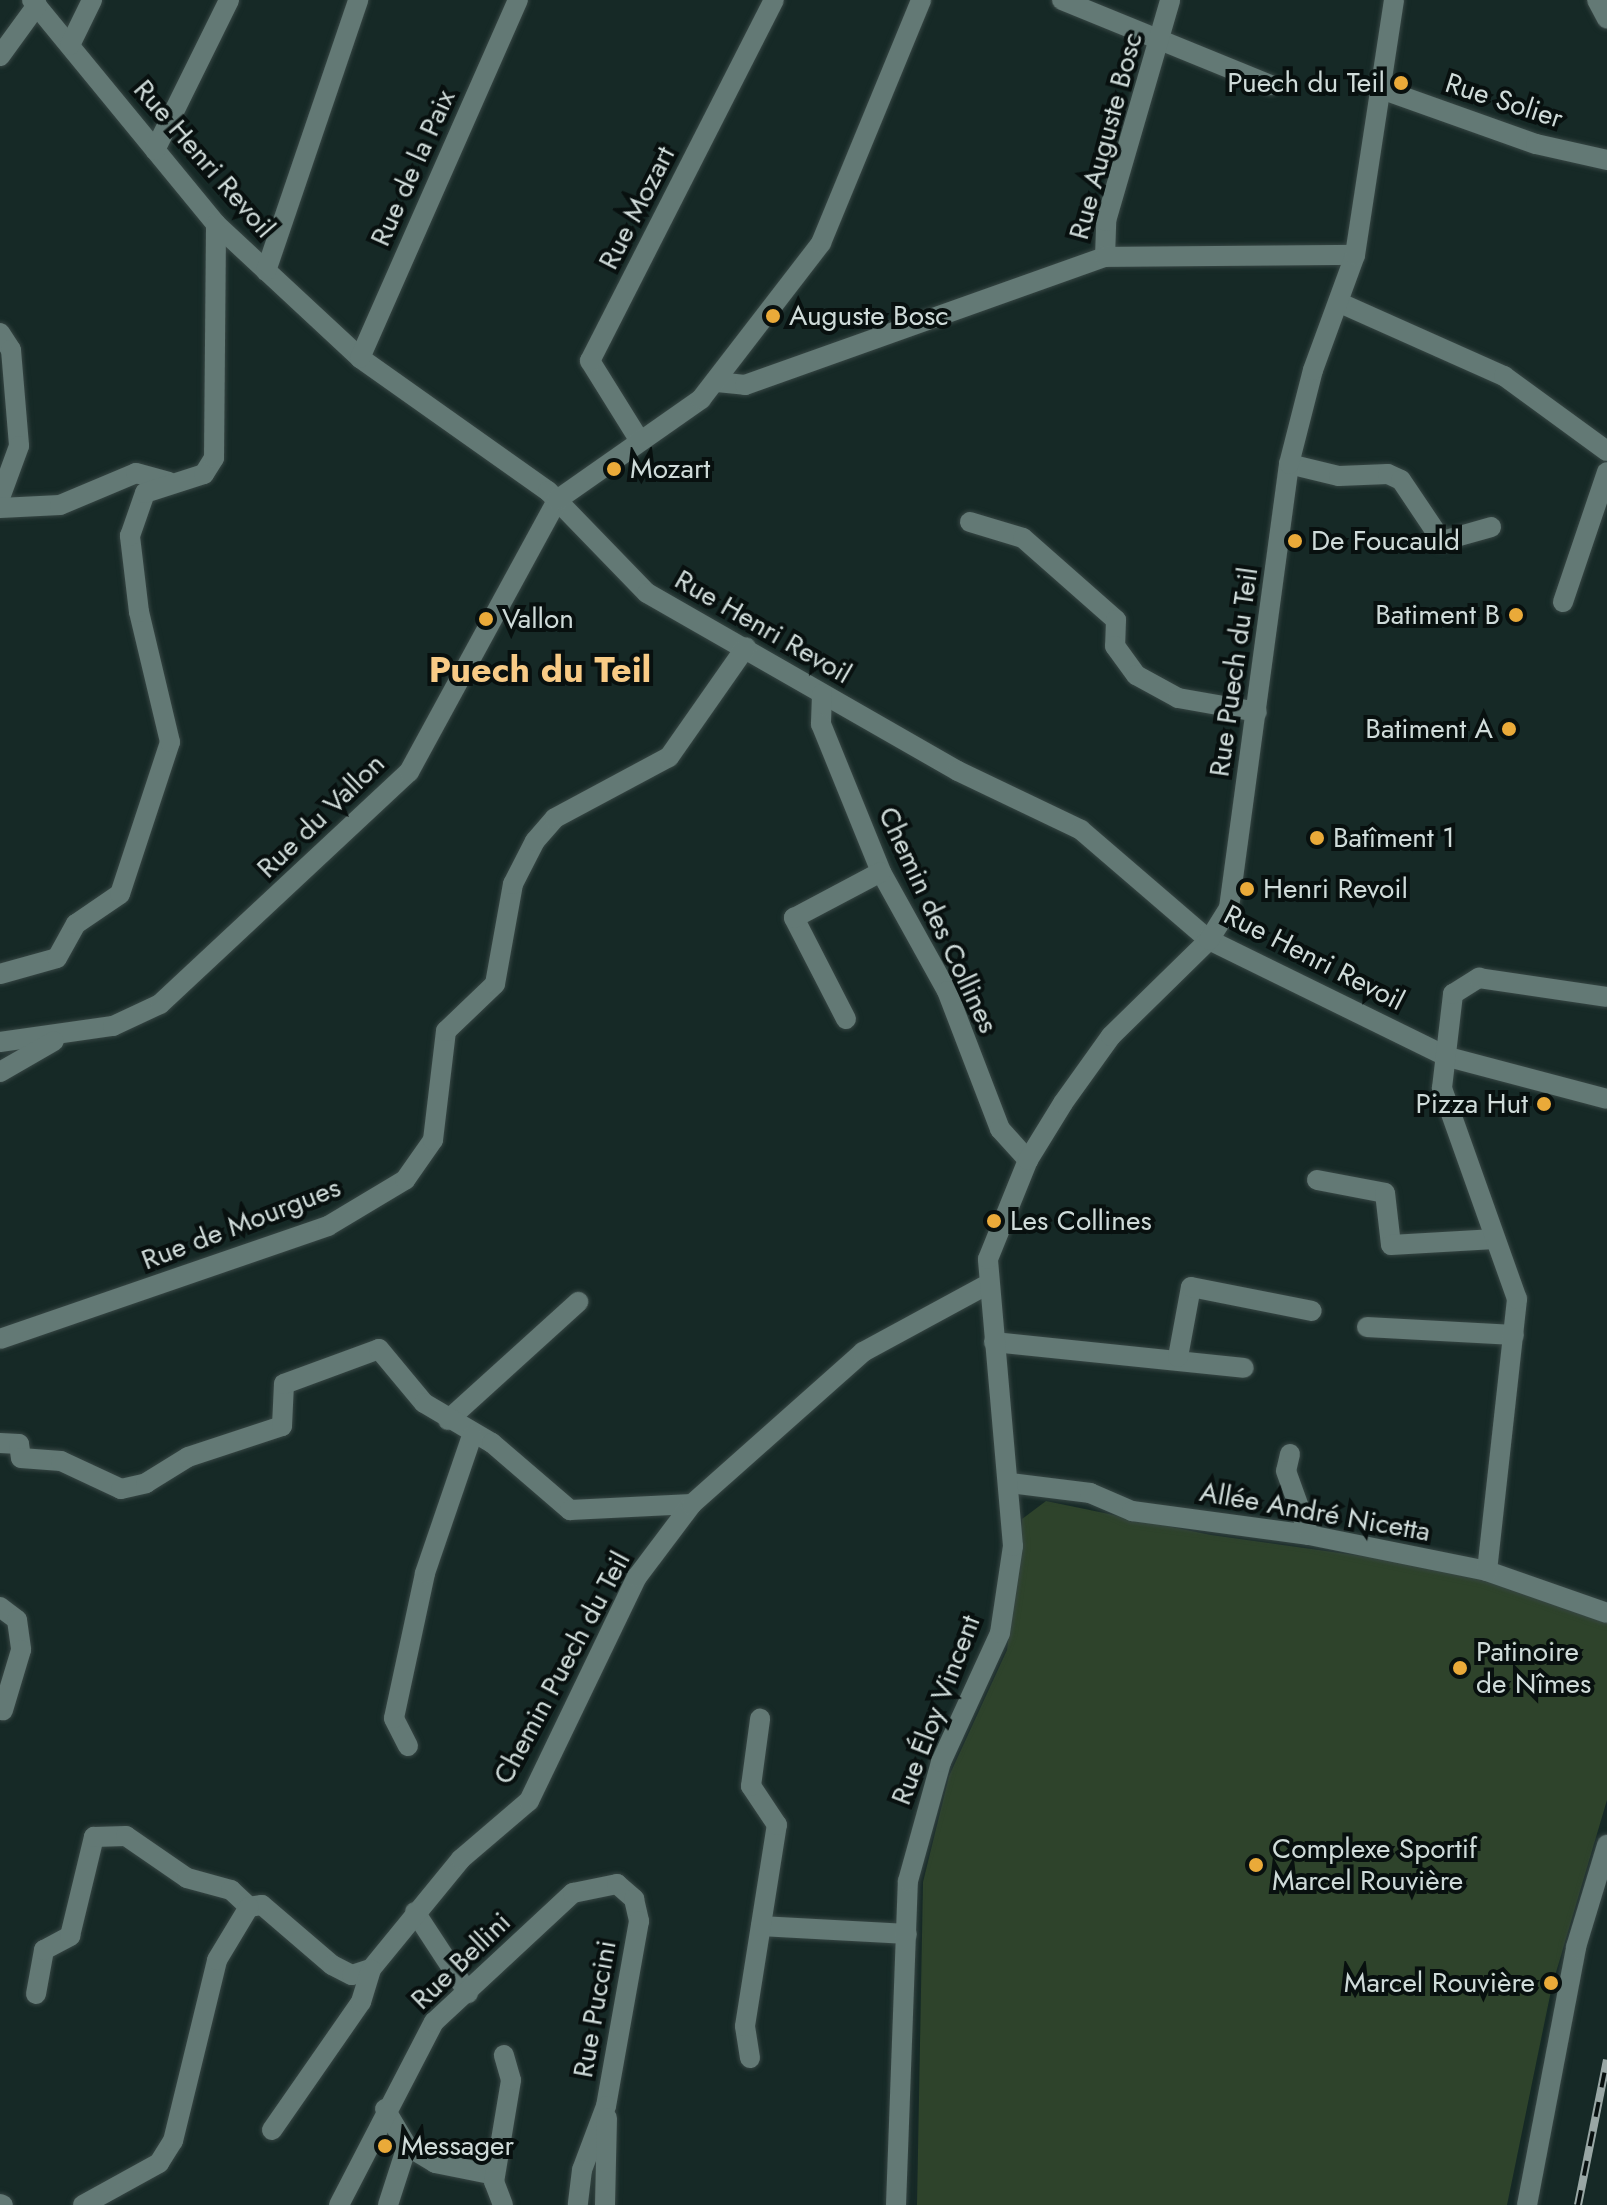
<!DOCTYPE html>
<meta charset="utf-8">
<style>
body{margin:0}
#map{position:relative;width:1607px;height:2205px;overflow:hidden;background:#162926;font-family:Jost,sans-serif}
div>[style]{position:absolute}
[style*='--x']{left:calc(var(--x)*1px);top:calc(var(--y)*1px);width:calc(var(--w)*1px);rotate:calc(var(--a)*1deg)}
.green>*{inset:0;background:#2e432b}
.roads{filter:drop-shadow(0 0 2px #374644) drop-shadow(0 0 2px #374644)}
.minor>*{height:20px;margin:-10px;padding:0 10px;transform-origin:10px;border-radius:10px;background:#637975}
.rail>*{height:8px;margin-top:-4px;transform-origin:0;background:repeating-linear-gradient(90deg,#08100f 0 15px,#99a7a5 0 30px);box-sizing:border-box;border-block:2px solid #99a7a5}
.dots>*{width:22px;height:22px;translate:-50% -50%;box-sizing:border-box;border:4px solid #08100f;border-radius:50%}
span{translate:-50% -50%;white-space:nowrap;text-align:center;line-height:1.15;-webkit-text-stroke:8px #08100f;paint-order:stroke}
.poi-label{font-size:28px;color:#cfdbd9}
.right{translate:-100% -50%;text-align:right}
.left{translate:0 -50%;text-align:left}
.street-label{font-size:28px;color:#cfdbd9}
.district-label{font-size:36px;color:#f8cb86;font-weight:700}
</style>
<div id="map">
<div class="green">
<div style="clip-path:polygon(1046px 1501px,1211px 1535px,1412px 1563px,1573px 1602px,1607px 1618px,1607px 1800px,1552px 1986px,1507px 2205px,917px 2205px,923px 1882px,949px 1776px,1007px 1650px,1022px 1519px)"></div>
</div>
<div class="roads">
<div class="minor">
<div style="--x:32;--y:0;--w:290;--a:50.6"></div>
<div style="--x:216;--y:224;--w:197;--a:42.9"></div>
<div style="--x:360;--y:358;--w:230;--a:35.3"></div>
<div style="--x:548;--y:491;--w:142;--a:45.9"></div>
<div style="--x:647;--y:593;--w:358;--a:29.8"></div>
<div style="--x:958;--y:771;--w:136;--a:25.6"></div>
<div style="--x:1081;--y:830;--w:169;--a:40.7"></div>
<div style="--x:1209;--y:940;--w:266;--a:26.1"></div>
<div style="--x:1448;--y:1057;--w:164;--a:14.8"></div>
<div style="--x:1062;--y:0;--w:225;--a:22.2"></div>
<div style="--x:1597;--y:0;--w:21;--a:62"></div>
<div style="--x:70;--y:45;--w:50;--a:-63.9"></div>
<div style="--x:0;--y:56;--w:63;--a:-54"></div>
<div style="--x:1384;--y:90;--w:161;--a:19.6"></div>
<div style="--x:1536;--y:144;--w:73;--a:12.7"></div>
<div style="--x:155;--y:150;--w:167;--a:-63.7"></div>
<div style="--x:1105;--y:257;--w:36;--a:-88"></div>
<div style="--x:1106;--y:221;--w:230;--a:-73.8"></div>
<div style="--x:266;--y:271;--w:286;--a:-71.2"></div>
<div style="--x:1340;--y:303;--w:180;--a:24"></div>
<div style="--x:1504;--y:376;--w:127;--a:36.1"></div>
<div style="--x:0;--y:333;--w:20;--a:57"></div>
<div style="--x:11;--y:350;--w:96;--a:85.2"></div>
<div style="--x:19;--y:446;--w:55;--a:110.1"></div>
<div style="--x:360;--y:358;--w:391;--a:-66.2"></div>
<div style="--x:717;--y:382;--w:28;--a:6"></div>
<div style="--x:745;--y:385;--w:382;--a:-19.6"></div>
<div style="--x:1105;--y:257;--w:250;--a:-0.5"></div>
<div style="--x:638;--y:438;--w:91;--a:-121.9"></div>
<div style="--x:590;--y:361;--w:405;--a:-63"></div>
<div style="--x:1289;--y:464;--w:51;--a:13.5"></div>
<div style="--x:1339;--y:476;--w:49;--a:-2.3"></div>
<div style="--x:1388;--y:474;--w:14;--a:25"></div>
<div style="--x:1401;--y:480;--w:73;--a:56.1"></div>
<div style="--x:1442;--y:541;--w:51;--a:-15.9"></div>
<div style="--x:0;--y:508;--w:60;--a:-2.9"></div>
<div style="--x:60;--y:505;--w:82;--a:-22.8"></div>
<div style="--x:136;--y:473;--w:34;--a:15"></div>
<div style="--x:970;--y:522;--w:55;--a:16.8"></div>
<div style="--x:1023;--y:538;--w:124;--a:41.4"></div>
<div style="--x:1116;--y:620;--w:26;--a:92"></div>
<div style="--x:1115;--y:646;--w:36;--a:54"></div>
<div style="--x:1136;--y:675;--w:48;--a:28.7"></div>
<div style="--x:1178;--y:698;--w:80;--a:10"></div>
<div style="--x:1563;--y:602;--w:137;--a:-71.3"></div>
<div style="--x:822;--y:694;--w:30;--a:92"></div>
<div style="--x:821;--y:724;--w:160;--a:67.9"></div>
<div style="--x:881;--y:872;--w:136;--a:61"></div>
<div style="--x:947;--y:991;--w:148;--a:69"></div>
<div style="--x:1000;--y:1129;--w:42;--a:47.9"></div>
<div style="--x:0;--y:974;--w:59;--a:-15.7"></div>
<div style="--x:57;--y:958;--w:39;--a:-61"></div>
<div style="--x:76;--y:924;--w:53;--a:-34.3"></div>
<div style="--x:120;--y:894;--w:160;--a:-71.8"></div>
<div style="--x:170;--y:742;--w:134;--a:-103.4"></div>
<div style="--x:139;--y:612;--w:77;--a:-96.8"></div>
<div style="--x:130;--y:536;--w:46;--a:-70.8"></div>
<div style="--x:145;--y:493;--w:62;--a:-17.9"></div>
<div style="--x:204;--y:474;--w:19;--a:-58"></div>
<div style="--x:214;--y:458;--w:234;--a:-89.5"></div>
<div style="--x:846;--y:1019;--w:114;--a:-117.2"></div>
<div style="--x:794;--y:918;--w:98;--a:-27.9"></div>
<div style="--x:0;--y:1042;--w:114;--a:-8.1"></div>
<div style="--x:113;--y:1026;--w:52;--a:-25.1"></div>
<div style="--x:160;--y:1004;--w:340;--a:-43"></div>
<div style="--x:409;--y:772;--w:310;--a:-61.4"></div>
<div style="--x:557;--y:500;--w:176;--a:-35"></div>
<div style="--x:701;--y:399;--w:197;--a:-52.4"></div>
<div style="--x:821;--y:243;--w:263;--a:-67.6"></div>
<div style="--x:0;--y:1072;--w:62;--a:-29.9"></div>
<div style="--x:1317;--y:1180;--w:69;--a:10.8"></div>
<div style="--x:1385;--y:1193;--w:52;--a:83.4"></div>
<div style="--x:1391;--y:1245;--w:104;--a:-3.3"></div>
<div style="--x:1367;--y:1327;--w:147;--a:3.1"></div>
<div style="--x:0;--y:1339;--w:347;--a:-19"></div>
<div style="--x:328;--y:1226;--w:90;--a:-30.9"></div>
<div style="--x:405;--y:1180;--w:49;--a:-55"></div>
<div style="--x:433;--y:1140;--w:110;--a:-83.2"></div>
<div style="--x:446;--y:1031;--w:68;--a:-43.8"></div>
<div style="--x:495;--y:984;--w:102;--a:-79.8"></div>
<div style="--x:513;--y:884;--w:48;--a:-62.9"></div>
<div style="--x:535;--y:841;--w:30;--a:-49"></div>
<div style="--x:555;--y:818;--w:129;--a:-28.2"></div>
<div style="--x:669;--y:757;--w:134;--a:-55"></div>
<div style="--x:994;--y:1342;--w:251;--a:5.9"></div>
<div style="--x:1178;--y:1357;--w:71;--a:-79.5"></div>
<div style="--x:1191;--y:1287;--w:123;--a:11.2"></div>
<div style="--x:448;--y:1420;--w:176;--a:-42.2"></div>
<div style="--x:0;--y:1443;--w:19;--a:3"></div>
<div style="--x:19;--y:1444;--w:14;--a:82"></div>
<div style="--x:21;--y:1458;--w:40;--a:4.3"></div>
<div style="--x:61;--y:1461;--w:66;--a:25"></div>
<div style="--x:121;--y:1489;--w:26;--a:-13"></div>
<div style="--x:146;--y:1483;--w:49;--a:-31.8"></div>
<div style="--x:188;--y:1457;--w:99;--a:-18.3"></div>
<div style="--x:282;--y:1426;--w:42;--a:-87.3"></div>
<div style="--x:284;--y:1384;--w:101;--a:-20.2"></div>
<div style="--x:379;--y:1349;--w:70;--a:50.2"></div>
<div style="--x:424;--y:1403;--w:79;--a:30.5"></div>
<div style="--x:492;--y:1443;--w:103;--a:40.7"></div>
<div style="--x:570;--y:1510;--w:122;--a:-2.8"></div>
<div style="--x:1290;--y:1454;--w:17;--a:103"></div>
<div style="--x:1286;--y:1471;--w:68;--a:70.2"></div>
<div style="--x:1010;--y:1483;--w:81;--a:7.1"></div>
<div style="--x:1090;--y:1493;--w:46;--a:23.2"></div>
<div style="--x:1132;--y:1511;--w:179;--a:7.7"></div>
<div style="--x:1309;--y:1535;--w:182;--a:11.4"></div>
<div style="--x:1487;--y:1571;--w:127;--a:19.3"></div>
<div style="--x:1487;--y:1571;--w:274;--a:-83.7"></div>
<div style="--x:1517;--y:1299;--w:224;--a:-109.6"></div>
<div style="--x:1442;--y:1088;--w:95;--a:-83.3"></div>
<div style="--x:1453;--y:994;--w:31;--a:-32"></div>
<div style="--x:1479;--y:978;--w:129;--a:8.4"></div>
<div style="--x:0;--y:1607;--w:21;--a:37"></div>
<div style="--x:17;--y:1620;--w:30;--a:82"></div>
<div style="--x:21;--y:1650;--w:63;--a:106.7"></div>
<div style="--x:408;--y:1746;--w:31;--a:-117"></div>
<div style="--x:394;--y:1718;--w:148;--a:-77.9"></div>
<div style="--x:425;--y:1573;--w:145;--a:-71.1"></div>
<div style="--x:415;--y:1912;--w:97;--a:56.8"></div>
<div style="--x:761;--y:1926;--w:146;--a:3.1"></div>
<div style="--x:36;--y:1994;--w:45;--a:-79.7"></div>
<div style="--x:44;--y:1950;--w:30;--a:-28"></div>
<div style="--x:70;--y:1936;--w:102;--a:-76.4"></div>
<div style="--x:94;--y:1837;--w:32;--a:-2"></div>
<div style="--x:126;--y:1836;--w:74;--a:34.5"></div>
<div style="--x:187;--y:1878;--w:46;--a:15.3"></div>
<div style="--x:231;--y:1890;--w:25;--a:43"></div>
<div style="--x:249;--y:1907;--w:13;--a:-9"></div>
<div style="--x:262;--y:1905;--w:92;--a:40.6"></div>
<div style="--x:332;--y:1965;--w:22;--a:27"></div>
<div style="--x:352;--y:1975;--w:20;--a:-18"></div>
<div style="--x:371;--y:1969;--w:142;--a:-50.7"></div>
<div style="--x:461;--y:1859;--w:89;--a:-40.5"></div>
<div style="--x:529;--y:1801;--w:249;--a:-64.3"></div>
<div style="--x:637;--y:1577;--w:91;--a:-53"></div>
<div style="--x:692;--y:1504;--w:229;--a:-41.6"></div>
<div style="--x:863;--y:1352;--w:142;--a:-28.5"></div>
<div style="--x:750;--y:2058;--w:32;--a:-99"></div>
<div style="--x:745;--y:2026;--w:204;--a:-81"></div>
<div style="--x:777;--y:1825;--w:47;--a:-123.7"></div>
<div style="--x:751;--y:1786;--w:68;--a:-82.3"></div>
<div style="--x:385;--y:2109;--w:43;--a:59.3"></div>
<div style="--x:407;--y:2146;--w:62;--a:107.9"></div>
<div style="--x:272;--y:2130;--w:156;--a:-55.2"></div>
<div style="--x:361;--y:2002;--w:34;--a:-73"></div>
<div style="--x:407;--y:2146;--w:33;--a:31"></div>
<div style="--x:435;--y:2163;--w:61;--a:11.3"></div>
<div style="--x:0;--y:2204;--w:3;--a:18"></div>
<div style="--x:83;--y:2205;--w:87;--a:-28.9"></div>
<div style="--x:159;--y:2163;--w:26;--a:-58"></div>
<div style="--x:173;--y:2141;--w:186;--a:-76.3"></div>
<div style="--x:217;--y:1960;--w:62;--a:-58.9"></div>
<div style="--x:339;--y:2205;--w:206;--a:-62.6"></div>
<div style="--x:434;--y:2022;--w:190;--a:-42.9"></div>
<div style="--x:573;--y:1893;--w:45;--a:-11.6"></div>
<div style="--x:617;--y:1884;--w:23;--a:41"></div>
<div style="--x:634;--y:1899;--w:23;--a:77"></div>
<div style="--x:639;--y:1921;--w:188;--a:100.1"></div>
<div style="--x:606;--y:2106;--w:68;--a:110.6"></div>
<div style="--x:582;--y:2170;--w:35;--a:97"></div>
<div style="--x:503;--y:2205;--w:25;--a:-111"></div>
<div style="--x:494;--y:2182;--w:103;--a:-80.5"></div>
<div style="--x:511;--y:2080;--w:26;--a:-106"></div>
<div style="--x:605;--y:2205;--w:87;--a:-88.7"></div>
<div style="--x:896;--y:2205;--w:324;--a:-87.9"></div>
<div style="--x:908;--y:1881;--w:123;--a:-74.5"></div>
<div style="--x:941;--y:1762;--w:142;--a:-65.4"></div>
<div style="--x:1000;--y:1633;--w:88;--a:-81.5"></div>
<div style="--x:1013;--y:1546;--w:288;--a:-95"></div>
<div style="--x:988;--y:1259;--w:107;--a:-68"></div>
<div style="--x:1028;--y:1160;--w:67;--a:-58.4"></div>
<div style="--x:1063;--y:1103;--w:82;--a:-54.4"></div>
<div style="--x:1111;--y:1036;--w:137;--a:-44.4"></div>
<div style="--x:1209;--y:940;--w:38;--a:-58"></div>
<div style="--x:1229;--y:908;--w:448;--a:-82.3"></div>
<div style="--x:1289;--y:464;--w:97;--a:-75.7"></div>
<div style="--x:1313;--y:370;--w:122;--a:-69.9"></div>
<div style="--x:1355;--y:255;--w:258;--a:-81.3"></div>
<div style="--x:1527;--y:2205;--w:263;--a:-79.2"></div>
<div style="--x:1576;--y:1947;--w:107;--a:-73.1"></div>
</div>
</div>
<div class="rail">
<div style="--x:1578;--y:2205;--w:148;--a:-78.7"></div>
</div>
<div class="dots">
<div style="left:1401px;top:83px;background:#eaaa39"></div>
<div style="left:773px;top:316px;background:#eaaa39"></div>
<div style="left:614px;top:469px;background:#eaaa39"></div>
<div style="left:1295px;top:541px;background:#eaaa39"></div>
<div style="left:1516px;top:615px;background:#eaaa39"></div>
<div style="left:486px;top:619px;background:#eaaa39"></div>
<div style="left:1509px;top:729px;background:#eaaa39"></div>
<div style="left:1317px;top:838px;background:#eaaa39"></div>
<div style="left:1247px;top:889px;background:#eaaa39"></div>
<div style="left:1544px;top:1104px;background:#eaaa39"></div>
<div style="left:994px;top:1221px;background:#eaaa39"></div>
<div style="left:1460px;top:1668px;background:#eaaa39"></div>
<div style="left:1256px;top:1865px;background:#eaaa39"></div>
<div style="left:1551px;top:1983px;background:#eaaa39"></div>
<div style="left:385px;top:2146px;background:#eaaa39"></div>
</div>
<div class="poi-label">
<span class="right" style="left:1385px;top:83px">Puech du Teil</span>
<span class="left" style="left:789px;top:316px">Auguste Bosc</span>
<span class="left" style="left:630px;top:469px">Mozart</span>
<span class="left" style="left:1311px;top:541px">De Foucauld</span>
<span class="right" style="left:1500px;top:615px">Batiment B</span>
<span class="left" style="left:502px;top:619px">Vallon</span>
<span class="right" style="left:1493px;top:729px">Batiment A</span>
<span class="left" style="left:1333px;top:838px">Batîment 1</span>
<span class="left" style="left:1263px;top:889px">Henri Revoil</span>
<span class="right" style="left:1528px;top:1104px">Pizza Hut</span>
<span class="left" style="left:1010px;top:1221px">Les Collines</span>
<span class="left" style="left:1476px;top:1668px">Patinoire<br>de Nîmes</span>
<span class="left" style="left:1272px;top:1865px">Complexe Sportif<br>Marcel Rouvière</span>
<span class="right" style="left:1535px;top:1983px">Marcel Rouvière</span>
<span class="left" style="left:401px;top:2146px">Messager</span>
</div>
<div class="street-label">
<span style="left:1504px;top:101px;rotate:18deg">Rue Solier</span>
<span style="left:1106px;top:136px;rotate:-75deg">Rue Auguste Bosc</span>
<span style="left:204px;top:159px;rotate:49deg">Rue Henri Revoil</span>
<span style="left:413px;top:168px;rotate:-66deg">Rue de la Paix</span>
<span style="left:637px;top:208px;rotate:-63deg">Rue Mozart</span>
<span style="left:763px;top:627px;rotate:30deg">Rue Henri Revoil</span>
<span style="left:1234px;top:672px;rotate:-82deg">Rue Puech du Teil</span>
<span style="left:321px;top:816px;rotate:-44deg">Rue du Vallon</span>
<span style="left:938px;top:920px;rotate:65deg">Chemin des Collines</span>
<span style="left:1314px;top:958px;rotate:27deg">Rue Henri Revoil</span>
<span style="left:241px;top:1224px;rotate:-21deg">Rue de Mourgues</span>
<span style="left:1315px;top:1512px;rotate:10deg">Allée André Nicetta</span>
<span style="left:562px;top:1668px;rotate:-62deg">Chemin Puech du Teil</span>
<span style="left:936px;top:1710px;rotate:-69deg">Rue Éloy Vincent</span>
<span style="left:461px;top:1961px;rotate:-44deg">Rue Bellini</span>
<span style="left:595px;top:2009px;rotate:-80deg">Rue Puccini</span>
</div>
<div class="district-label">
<span style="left:540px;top:670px">Puech du Teil</span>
</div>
</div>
